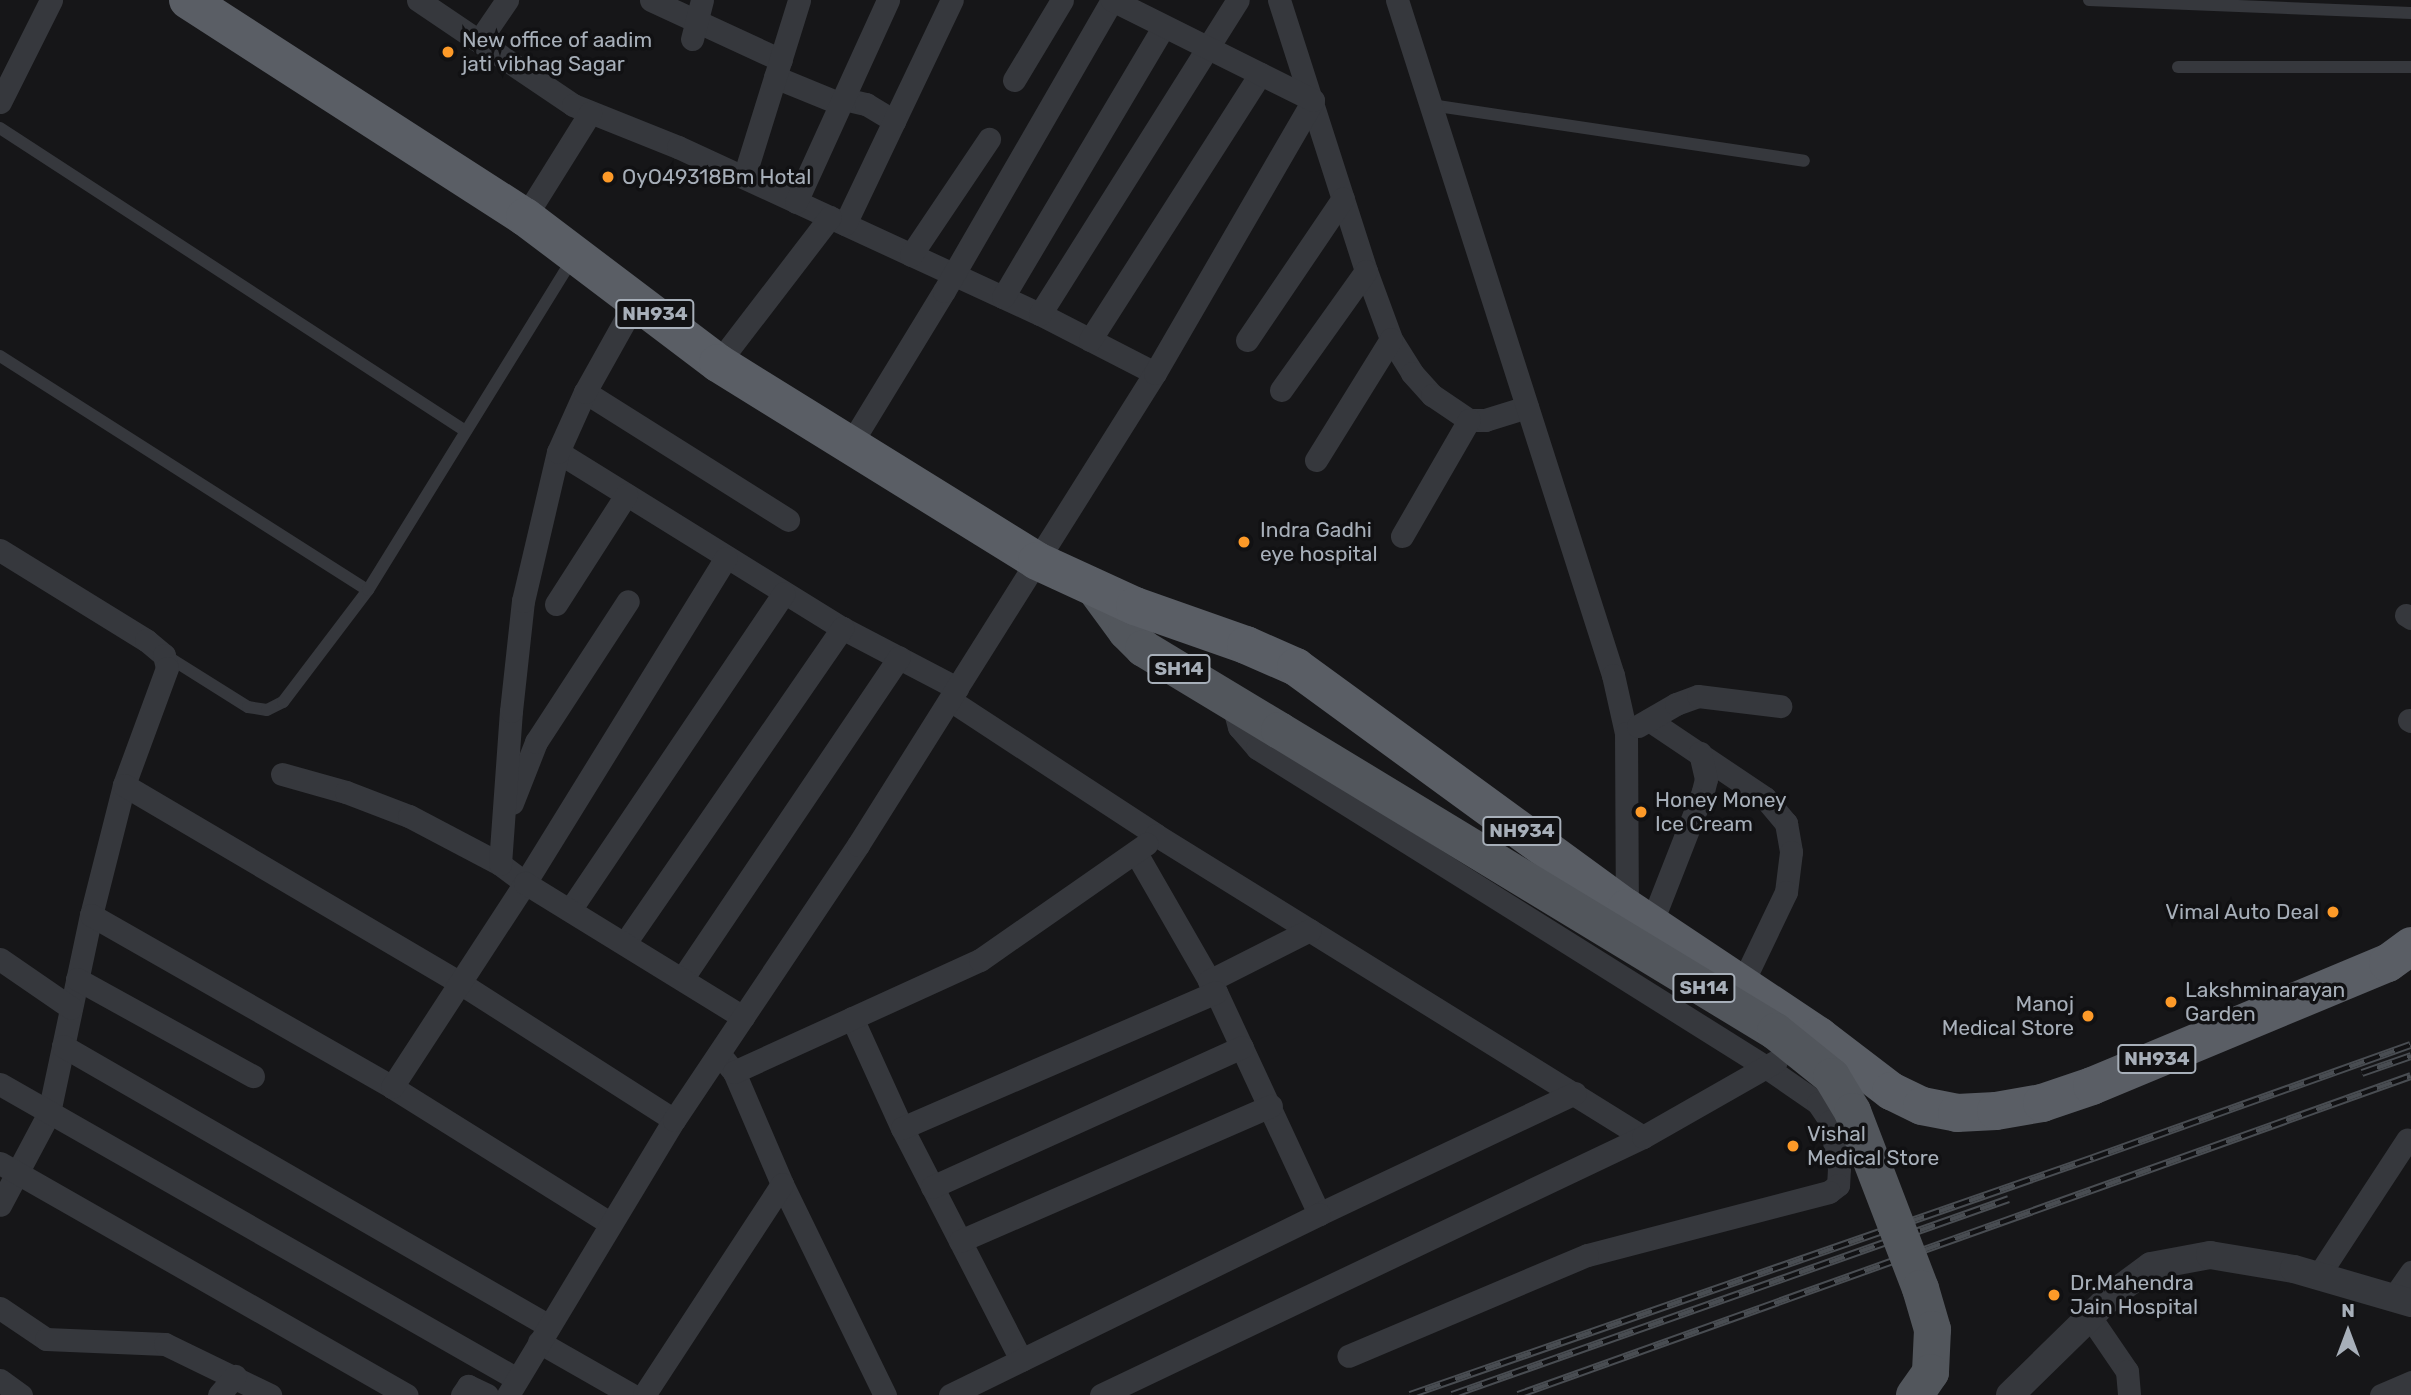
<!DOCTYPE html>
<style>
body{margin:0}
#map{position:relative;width:2411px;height:1395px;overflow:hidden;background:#161618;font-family:Rubik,sans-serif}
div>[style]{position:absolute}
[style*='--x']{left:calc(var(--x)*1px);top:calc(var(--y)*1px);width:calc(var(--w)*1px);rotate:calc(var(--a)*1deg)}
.service>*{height:12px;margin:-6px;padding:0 6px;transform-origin:6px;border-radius:6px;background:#36383d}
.minor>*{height:23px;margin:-11.5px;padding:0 11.5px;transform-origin:11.5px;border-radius:11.5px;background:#36383d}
.tertiary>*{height:28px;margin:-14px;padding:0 14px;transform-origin:14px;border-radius:14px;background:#36383d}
.primary>*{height:37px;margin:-18.5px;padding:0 18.5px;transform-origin:18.5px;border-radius:18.5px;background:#52565c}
.trunk>*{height:38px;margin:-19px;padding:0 19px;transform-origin:19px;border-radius:19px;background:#5a5e65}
.rail>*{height:8px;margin-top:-4px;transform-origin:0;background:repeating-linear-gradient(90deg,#111113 0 16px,#494d52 0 32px);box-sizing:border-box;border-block:2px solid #494d52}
.primary-bridge>*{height:37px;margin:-18.5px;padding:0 18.5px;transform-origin:18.5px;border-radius:18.5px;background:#52565c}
.dots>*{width:19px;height:19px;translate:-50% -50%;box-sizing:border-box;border:4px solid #111113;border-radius:50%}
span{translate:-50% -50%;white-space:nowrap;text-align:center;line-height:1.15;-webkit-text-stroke:7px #111113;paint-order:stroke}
.shield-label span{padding:2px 5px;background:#111113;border:2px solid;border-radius:5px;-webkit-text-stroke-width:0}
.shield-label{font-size:19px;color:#a7afb9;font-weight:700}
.poi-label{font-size:21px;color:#a7afb9}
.left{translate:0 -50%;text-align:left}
.right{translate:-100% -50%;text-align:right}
.north{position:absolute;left:2313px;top:1297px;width:70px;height:70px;-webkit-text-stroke:5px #111113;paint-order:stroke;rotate:0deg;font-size:19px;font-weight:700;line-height:28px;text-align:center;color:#a7afb9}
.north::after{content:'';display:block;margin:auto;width:24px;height:32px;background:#a7afb9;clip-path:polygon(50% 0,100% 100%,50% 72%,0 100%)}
</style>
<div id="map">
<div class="service">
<div style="--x:2089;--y:0;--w:322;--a:2.3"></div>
<div style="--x:2178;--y:67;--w:233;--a:0"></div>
<div style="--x:1431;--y:105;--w:377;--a:8.5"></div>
<div style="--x:0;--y:128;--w:554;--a:33.06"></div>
<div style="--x:0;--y:356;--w:436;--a:32.5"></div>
<div style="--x:165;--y:655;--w:98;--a:32.1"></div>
<div style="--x:248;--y:707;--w:19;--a:9"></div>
<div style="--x:267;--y:710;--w:18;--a:-27"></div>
<div style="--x:283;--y:702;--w:141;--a:-52.8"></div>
<div style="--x:368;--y:590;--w:392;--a:-58.3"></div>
</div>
<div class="minor">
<div style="--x:418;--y:0;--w:187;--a:34.1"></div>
<div style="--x:573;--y:105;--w:113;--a:21.8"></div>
<div style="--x:678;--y:147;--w:399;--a:24.8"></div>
<div style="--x:1040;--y:314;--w:129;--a:27.2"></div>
<div style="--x:651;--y:0;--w:143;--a:24.8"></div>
<div style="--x:1279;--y:0;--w:285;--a:72.2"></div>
<div style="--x:1366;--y:271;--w:72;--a:69.8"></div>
<div style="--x:1391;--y:339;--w:40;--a:58"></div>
<div style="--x:1412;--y:373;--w:30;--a:48"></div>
<div style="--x:1432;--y:395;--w:45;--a:34"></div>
<div style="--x:1469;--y:420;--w:16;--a:0"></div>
<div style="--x:1485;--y:420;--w:44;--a:-17.2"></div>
<div style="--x:1397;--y:0;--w:709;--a:72.26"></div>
<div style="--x:1613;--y:675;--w:59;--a:77.4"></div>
<div style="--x:1626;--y:733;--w:175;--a:89.7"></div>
<div style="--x:692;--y:39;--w:40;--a:-75.6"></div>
<div style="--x:479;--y:41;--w:50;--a:-55.7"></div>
<div style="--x:775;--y:77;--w:71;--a:22.2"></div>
<div style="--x:841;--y:104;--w:6;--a:-59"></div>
<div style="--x:844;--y:99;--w:23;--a:13"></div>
<div style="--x:866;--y:104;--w:33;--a:31"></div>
<div style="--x:1014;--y:80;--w:93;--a:-59"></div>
<div style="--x:0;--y:102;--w:114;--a:-63.4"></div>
<div style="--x:744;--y:177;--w:185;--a:-72.7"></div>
<div style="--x:796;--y:202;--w:222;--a:-65.5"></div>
<div style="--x:525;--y:217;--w:123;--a:-58"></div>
<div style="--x:845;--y:224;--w:248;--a:-64.5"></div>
<div style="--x:911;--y:255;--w:140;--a:-56.1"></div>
<div style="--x:1003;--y:297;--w:315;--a:-59.3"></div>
<div style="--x:1040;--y:314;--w:371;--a:-57.8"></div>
<div style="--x:1090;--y:340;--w:316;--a:-57.4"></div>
<div style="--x:1247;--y:340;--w:171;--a:-55.9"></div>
<div style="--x:718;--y:363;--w:184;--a:-52.5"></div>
<div style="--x:1281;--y:390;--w:146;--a:-54.5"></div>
<div style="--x:585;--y:392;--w:240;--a:32.2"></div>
<div style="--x:850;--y:445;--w:180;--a:-58.6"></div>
<div style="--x:944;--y:291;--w:336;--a:-60"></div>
<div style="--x:558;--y:452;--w:334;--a:31.8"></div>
<div style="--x:842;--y:628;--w:130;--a:27.6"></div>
<div style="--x:1316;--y:460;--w:142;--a:-58.2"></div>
<div style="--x:1402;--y:536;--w:134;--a:-60"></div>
<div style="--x:0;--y:550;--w:172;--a:31.7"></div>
<div style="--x:146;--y:640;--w:23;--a:40"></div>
<div style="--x:164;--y:655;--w:13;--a:77"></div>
<div style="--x:167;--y:668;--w:125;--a:110.2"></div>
<div style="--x:124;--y:785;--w:134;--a:104.2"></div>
<div style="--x:91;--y:915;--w:202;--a:102"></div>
<div style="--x:49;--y:1113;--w:104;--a:118"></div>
<div style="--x:556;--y:604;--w:130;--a:-57.3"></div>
<div style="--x:2406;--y:615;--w:6;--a:31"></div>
<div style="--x:950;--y:700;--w:246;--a:33.2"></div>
<div style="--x:1156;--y:835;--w:573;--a:31.8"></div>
<div style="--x:1232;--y:701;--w:27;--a:75"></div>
<div style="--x:1239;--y:727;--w:28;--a:49"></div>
<div style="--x:1257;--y:748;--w:601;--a:32.08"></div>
<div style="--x:1766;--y:1067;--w:63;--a:34.7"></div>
<div style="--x:1818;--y:1103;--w:22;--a:56"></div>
<div style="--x:1830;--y:1121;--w:48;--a:79.2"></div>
<div style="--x:1839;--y:1168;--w:17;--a:93"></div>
<div style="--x:1838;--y:1185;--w:11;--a:142"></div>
<div style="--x:1829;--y:1192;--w:250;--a:165.4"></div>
<div style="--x:1587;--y:1255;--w:259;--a:157.1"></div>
<div style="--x:1649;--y:720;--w:140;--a:33.9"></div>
<div style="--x:1765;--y:798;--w:33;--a:50"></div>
<div style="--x:1786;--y:823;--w:29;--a:80"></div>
<div style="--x:1791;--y:852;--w:40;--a:97.1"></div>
<div style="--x:1786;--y:892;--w:102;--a:115.6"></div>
<div style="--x:2409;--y:720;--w:2;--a:27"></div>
<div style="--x:1638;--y:726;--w:44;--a:-30.1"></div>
<div style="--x:1676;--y:704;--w:23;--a:-20"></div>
<div style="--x:1698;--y:696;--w:83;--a:7"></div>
<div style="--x:282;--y:774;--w:66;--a:15.7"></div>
<div style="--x:346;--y:792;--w:67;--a:20.9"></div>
<div style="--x:409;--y:816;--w:103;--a:27.8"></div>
<div style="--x:500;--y:864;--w:31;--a:37"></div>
<div style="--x:525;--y:883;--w:382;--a:-58.3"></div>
<div style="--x:124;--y:785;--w:390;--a:30.5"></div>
<div style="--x:460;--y:983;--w:254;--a:32.6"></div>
<div style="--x:512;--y:803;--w:66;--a:-68.5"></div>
<div style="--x:536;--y:742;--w:168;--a:-56.9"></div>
<div style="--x:1136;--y:853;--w:160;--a:60.1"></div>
<div style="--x:1216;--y:992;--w:245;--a:65.1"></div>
<div style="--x:1319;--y:1214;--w:283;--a:-25.3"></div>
<div style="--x:500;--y:864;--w:153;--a:-85.9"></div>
<div style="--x:511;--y:711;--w:111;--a:-83.8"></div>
<div style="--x:523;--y:601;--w:153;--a:-76.8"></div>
<div style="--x:558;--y:452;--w:66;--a:-65.8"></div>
<div style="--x:585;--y:392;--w:107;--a:-60.8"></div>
<div style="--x:570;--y:910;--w:382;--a:-56"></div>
<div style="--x:91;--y:915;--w:347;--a:29.7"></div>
<div style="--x:392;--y:1087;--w:258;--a:32"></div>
<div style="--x:1651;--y:924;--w:143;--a:-68.6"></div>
<div style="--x:1703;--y:791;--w:12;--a:-76"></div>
<div style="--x:1706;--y:779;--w:27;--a:-103"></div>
<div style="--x:625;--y:943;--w:383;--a:-55.4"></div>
<div style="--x:0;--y:959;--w:86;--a:34.6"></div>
<div style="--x:77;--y:979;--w:201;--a:28.9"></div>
<div style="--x:682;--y:979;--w:388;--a:-56"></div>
<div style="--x:1209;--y:981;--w:113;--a:-26.8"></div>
<div style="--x:852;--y:1018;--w:121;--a:65.6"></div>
<div style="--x:902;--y:1128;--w:261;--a:62.8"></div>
<div style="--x:63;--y:1046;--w:561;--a:29.95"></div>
<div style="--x:725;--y:1061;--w:14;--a:51"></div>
<div style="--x:734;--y:1072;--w:122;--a:66.8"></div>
<div style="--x:782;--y:1184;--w:235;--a:64"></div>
<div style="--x:734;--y:1072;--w:270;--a:-24.5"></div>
<div style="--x:980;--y:960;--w:203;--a:-34.9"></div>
<div style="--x:0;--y:1084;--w:595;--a:29.71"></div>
<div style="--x:392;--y:1087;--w:244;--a:-56.9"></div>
<div style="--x:525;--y:883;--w:256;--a:31.6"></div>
<div style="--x:902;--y:1128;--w:342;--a:-23.4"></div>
<div style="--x:0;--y:1163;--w:468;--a:29.7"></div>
<div style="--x:932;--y:1187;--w:340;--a:-24.3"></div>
<div style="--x:960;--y:1241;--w:339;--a:-23.5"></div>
<div style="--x:2318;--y:1276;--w:163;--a:-56.8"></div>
<div style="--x:2393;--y:1298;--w:32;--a:-55"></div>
<div style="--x:0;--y:1308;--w:55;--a:34"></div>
<div style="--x:46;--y:1339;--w:119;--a:2.4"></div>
<div style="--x:165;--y:1344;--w:117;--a:25.9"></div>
<div style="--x:2090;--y:1317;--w:65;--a:55.6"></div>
<div style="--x:2127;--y:1371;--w:24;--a:85"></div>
<div style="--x:539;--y:1342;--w:107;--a:29.7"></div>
<div style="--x:0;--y:1380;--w:26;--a:36"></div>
<div style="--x:219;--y:1395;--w:25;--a:-50"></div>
<div style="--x:462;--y:1395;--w:11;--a:-56"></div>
<div style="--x:468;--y:1386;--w:21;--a:25"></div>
<div style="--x:508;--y:1395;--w:321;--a:-58.9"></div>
<div style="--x:674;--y:1120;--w:331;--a:-56.2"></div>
<div style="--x:858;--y:845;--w:558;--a:-57.82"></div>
<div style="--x:1155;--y:373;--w:315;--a:-59.9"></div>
<div style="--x:1313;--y:100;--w:225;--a:-153.5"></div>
<div style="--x:644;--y:1395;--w:252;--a:-56.8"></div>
<div style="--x:950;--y:1395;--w:411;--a:-26.1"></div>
<div style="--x:1101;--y:1395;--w:600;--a:-25.46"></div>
<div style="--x:1643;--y:1137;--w:153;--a:-29.7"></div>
<div style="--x:2381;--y:1395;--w:33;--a:-23"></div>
</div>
<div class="tertiary">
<div style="--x:2010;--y:1395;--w:144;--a:-44.4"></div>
<div style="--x:2113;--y:1294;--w:47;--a:-36.4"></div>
<div style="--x:2151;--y:1266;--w:60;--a:-10.6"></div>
<div style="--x:2210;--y:1255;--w:85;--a:9.5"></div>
<div style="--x:2294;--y:1269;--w:122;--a:16.2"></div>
</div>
<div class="primary">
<div style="--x:1096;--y:590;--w:51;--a:53.8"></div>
<div style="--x:1126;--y:631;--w:24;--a:45"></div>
<div style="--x:1143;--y:648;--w:159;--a:31.1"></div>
</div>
<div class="trunk">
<div style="--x:188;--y:0;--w:401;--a:32.8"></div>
<div style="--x:525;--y:217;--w:242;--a:37.1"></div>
<div style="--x:718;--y:363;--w:375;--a:31.8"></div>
<div style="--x:1037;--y:561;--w:108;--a:24.7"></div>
<div style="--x:1135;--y:606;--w:118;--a:19.4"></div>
<div style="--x:1246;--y:645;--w:55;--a:23.7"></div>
<div style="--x:1296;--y:667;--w:409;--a:36.1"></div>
<div style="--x:1627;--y:908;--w:231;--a:33.7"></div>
<div style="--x:1819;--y:1036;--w:91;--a:37.4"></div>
<div style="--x:1891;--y:1091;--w:34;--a:26"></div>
<div style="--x:1922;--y:1106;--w:36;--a:11"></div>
<div style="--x:1957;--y:1113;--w:39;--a:-3"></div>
<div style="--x:1996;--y:1111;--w:47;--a:-9.9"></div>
<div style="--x:2042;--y:1103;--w:53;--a:-18.8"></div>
<div style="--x:2092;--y:1086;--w:321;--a:-22.6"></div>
<div style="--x:2388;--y:963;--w:29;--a:-36"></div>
</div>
<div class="rail">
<div style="--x:2362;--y:1073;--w:52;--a:-19.1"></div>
<div style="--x:1410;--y:1395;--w:723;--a:-19.14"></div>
<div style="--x:2093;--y:1158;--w:337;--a:-19.6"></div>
<div style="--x:1452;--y:1395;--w:590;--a:-19.39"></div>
<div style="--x:1518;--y:1395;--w:948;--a:-19.66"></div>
</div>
<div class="primary-bridge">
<div style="--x:1279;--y:730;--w:580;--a:31.25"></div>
<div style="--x:1775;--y:1031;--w:72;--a:38.8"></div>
<div style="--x:1831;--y:1076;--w:41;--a:59"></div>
<div style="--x:1852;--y:1111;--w:190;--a:69"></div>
<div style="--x:1920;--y:1288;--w:43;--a:73.7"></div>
<div style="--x:1932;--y:1329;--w:43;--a:92.7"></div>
<div style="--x:1930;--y:1372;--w:28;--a:125"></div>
</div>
<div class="dots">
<div style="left:448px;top:52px;background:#fd9a28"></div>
<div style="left:608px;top:177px;background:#fd9a28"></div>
<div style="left:1244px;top:542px;background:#fd9a28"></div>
<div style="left:1641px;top:812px;background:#fd9a28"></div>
<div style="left:2333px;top:912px;background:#fd9a28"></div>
<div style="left:2171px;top:1002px;background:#fd9a28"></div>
<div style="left:2088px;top:1016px;background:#fd9a28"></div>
<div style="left:1793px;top:1146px;background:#fd9a28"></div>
<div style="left:2054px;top:1295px;background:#fd9a28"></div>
</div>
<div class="shield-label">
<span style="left:655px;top:314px">NH934</span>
<span style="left:1179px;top:669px">SH14</span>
<span style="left:1522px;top:831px">NH934</span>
<span style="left:1704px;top:988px">SH14</span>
<span style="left:2157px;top:1059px">NH934</span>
</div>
<div class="poi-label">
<span class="left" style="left:462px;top:52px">New office of aadim<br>jati vibhag Sagar</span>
<span class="left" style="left:622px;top:177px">OyO49318Bm Hotal</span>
<span class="left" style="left:1260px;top:542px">Indra Gadhi<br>eye hospital</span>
<span class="left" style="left:1655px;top:812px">Honey Money<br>Ice Cream</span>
<span class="right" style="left:2319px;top:912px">Vimal Auto Deal</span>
<span class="left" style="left:2185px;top:1002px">Lakshminarayan<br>Garden</span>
<span class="right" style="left:2074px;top:1016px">Manoj<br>Medical Store</span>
<span class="left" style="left:1807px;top:1146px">Vishal<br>Medical Store</span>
<span class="left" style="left:2070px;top:1295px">Dr.Mahendra<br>Jain Hospital</span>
</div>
<div class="north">N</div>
</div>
